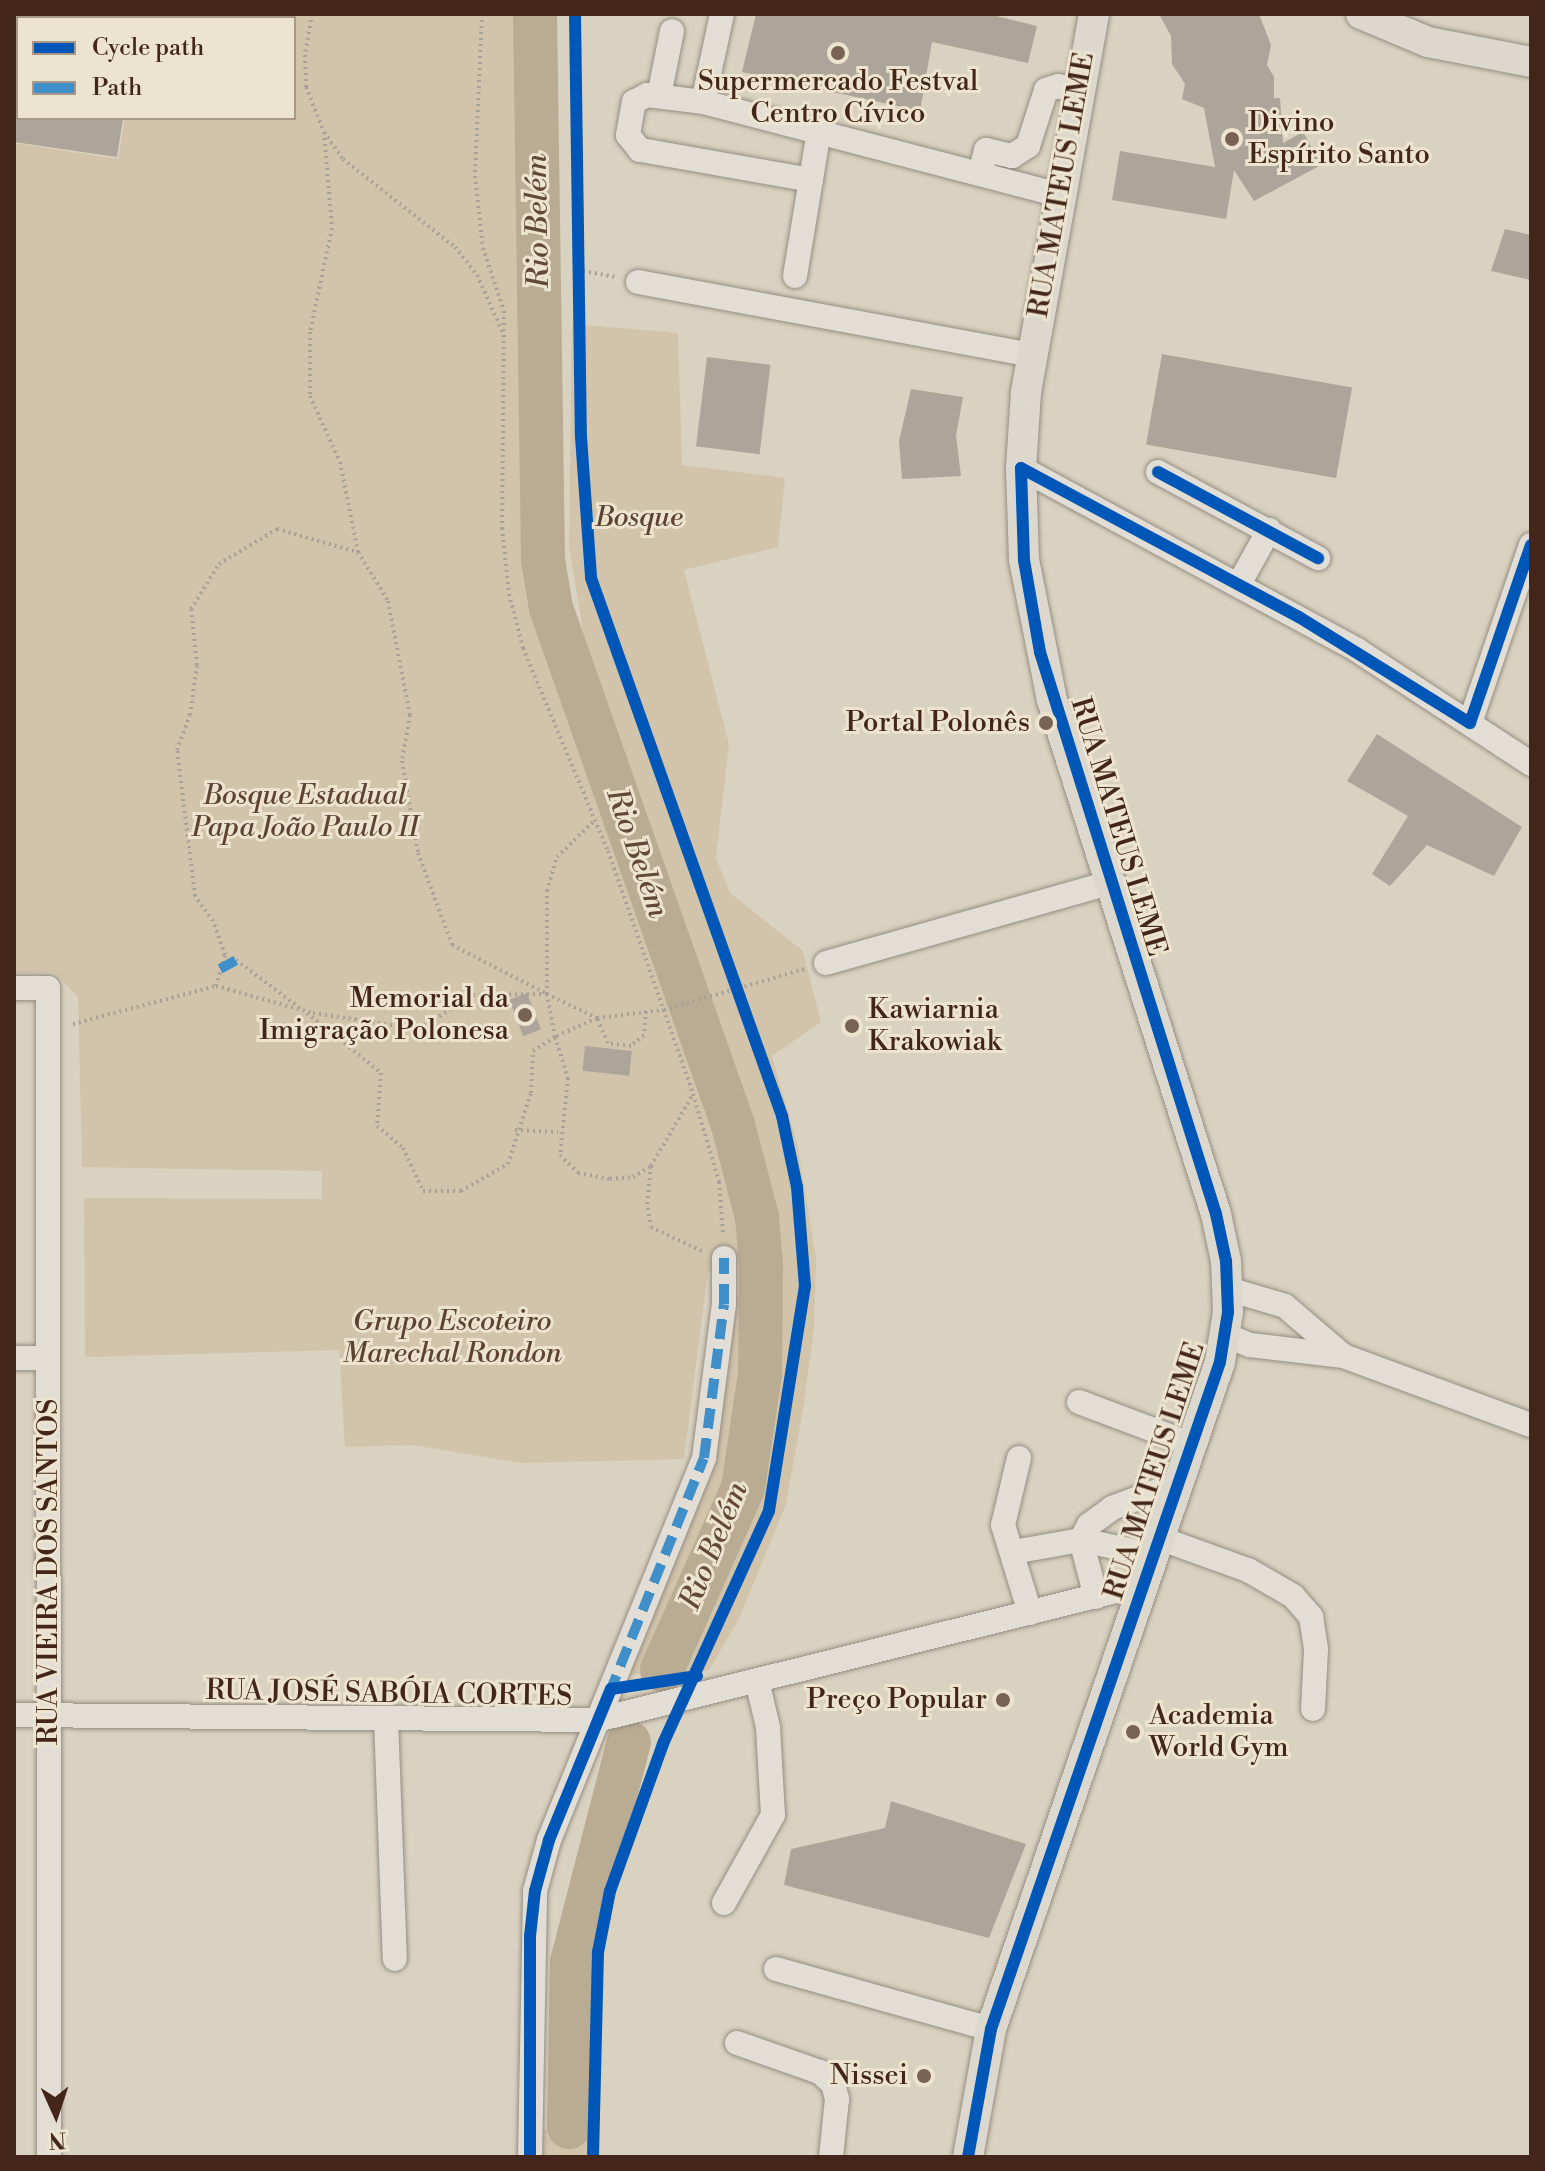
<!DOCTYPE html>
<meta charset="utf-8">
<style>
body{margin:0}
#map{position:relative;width:1545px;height:2171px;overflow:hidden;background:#dad2c0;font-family:"Libre Bodoni",serif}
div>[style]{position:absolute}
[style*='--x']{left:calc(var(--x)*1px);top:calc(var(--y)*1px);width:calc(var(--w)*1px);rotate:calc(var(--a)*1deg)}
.green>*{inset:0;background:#d1c4ab;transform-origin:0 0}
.river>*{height:44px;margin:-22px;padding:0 22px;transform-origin:22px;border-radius:22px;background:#baab93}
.building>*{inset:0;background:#ada599;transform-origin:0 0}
.path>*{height:4px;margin-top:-2px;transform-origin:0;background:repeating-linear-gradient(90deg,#a7a198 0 2px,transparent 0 6px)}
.roads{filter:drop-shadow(0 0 2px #958d81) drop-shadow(0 0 2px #958d81)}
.minor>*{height:24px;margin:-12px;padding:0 12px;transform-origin:12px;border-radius:12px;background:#e2ded5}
.major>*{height:30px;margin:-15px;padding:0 15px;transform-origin:15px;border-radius:15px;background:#ddd8ce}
.quiet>*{height:10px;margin-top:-5px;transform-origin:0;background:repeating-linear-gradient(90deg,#408fc9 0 20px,transparent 0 30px)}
.cycleway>*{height:12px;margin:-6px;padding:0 6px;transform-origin:6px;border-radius:6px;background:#0057b8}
.dots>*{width:22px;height:22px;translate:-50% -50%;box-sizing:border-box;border:4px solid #ede4cf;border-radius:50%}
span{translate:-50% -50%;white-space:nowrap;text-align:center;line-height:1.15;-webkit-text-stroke:6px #ede4cf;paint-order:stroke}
.poi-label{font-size:28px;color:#432619}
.left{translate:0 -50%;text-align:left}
.right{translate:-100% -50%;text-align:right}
.street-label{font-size:28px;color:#432619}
.park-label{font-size:28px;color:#5e4333;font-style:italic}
.water-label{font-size:30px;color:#634938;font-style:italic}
.frame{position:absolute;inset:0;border:16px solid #432619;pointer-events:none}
.legend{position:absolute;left:16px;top:16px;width:280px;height:104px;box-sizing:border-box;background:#ede4cf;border:2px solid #a99886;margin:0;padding:10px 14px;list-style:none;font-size:24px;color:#432619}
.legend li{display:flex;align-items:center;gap:16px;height:40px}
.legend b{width:40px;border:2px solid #a99886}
.north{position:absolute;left:16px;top:2075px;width:80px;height:80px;-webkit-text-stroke:6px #ede4cf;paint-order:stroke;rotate:177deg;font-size:22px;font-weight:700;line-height:32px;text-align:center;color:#432619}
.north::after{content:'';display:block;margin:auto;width:28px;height:36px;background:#432619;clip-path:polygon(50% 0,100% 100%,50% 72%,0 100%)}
</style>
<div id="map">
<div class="green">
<div style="clip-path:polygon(237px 14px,527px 14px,529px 549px,542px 612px,725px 1142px,744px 1226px,746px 1277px,708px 1271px,684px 1459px,521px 1463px,413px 1445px,345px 1447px,339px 1350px,85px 1357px,84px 1198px,322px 1199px,322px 1171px,82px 1167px,78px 997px,54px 972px,14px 973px,14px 143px,118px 159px,125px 118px,294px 118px,294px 18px,232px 18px)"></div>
<div style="clip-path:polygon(572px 324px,678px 333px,682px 465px,785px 478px,778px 547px,684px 570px,729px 744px,716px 858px,730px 893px,803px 951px,821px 1022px,772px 1056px,797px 1143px,816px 1257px,814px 1330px,803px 1409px,786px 1504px,739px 1619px,709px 1670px,630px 1675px,661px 1586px,732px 1296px,772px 1287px,766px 1221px,737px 1099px,588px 663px,569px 546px)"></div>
<div style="left:538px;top:2129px;width:51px;height:28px;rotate:2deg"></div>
</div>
<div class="river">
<div style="--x:535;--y:14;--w:546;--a:89.16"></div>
<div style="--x:543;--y:560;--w:49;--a:80.5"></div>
<div style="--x:551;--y:608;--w:548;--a:70.61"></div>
<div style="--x:733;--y:1125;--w:95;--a:75.4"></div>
<div style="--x:757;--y:1217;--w:48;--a:85.2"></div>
<div style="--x:761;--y:1265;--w:109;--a:90.5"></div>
<div style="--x:760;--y:1374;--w:115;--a:98.5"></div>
<div style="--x:743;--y:1488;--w:199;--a:114"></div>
<div style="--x:569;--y:2127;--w:165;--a:-89"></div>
<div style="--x:572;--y:1962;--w:227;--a:-75.5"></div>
</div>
<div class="building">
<div style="clip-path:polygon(756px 14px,988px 14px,1037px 26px,1028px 63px,932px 42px,920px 111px,742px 72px)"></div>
<div style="clip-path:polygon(1159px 14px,1259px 14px,1271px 45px,1267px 65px,1274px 77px,1274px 98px,1280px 98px,1283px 143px,1303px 132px,1321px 165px,1254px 201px,1234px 170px,1226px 219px,1112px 200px,1120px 151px,1215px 167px,1204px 108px,1182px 99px,1185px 84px,1172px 64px,1171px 36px)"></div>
<div style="clip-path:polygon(14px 118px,123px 118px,117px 157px,14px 142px)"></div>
<div style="clip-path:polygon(1505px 229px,1531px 235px,1531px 280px,1491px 271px)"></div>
<div style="left:1162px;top:354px;width:193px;height:92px;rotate:10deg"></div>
<div style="left:707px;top:357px;width:64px;height:90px;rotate:7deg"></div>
<div style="clip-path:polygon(911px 389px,963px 397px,956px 436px,961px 476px,902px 479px,899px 441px)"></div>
<div style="clip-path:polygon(1377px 734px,1522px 827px,1494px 876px,1427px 845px,1390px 886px,1372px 874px,1408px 816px,1347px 781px)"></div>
<div style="left:527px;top:993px;width:39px;height:19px;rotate:69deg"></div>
<div style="left:585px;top:1046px;width:47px;height:25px;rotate:6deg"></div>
<div style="clip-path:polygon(891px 1801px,1026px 1844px,989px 1938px,784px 1885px,791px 1849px,885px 1828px)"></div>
</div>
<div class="path">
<div style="--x:312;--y:14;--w:42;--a:99.7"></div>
<div style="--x:305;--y:55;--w:32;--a:88"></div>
<div style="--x:306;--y:87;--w:48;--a:68.2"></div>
<div style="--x:324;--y:132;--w:33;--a:55"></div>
<div style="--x:343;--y:159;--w:142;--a:38.2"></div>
<div style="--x:455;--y:247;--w:36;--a:52"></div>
<div style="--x:477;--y:275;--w:64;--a:65.9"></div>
<div style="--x:482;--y:14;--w:162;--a:92.5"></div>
<div style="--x:475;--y:176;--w:72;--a:83.7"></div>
<div style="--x:483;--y:248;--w:66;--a:71.6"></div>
<div style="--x:504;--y:311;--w:217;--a:90.5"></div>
<div style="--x:502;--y:528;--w:66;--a:83.9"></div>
<div style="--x:509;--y:594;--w:56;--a:75.5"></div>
<div style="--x:523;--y:648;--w:220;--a:67.3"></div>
<div style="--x:608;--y:851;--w:257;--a:70.7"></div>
<div style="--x:693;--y:1094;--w:92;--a:73.5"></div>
<div style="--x:719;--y:1182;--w:52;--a:85.6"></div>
<div style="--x:324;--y:132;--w:96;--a:85.2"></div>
<div style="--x:332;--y:228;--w:106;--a:101.9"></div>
<div style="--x:310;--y:332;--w:64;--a:90"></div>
<div style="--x:310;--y:396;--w:72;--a:65.6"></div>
<div style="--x:340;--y:462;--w:92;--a:78.7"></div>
<div style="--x:577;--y:270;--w:40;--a:10"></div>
<div style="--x:236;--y:960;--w:80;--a:36.9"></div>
<div style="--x:216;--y:986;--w:32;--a:-74"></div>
<div style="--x:225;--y:955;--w:36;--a:-109"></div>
<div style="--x:213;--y:921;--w:31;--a:-126"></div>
<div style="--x:195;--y:896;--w:147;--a:-97"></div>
<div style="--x:177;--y:750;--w:37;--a:-70"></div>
<div style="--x:190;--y:715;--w:50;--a:-82"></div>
<div style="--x:197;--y:665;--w:56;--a:-96.1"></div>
<div style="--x:191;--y:609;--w:53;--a:-58.1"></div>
<div style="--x:219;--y:564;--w:68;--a:-31.1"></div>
<div style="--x:277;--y:529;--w:84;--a:15.9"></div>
<div style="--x:358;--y:552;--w:57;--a:58.5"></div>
<div style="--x:388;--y:601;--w:116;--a:79.1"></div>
<div style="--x:410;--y:715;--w:47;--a:99.9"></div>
<div style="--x:402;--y:761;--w:93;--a:80.1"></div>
<div style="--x:418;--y:853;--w:98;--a:69.7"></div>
<div style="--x:452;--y:945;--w:107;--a:27.3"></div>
<div style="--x:646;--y:1011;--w:24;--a:95"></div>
<div style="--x:644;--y:1035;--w:17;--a:140"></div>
<div style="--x:631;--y:1046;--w:23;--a:-173"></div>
<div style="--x:608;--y:1043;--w:27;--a:-114"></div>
<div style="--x:597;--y:1018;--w:46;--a:155.7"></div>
<div style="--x:555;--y:1037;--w:43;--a:72.4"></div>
<div style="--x:568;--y:1078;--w:77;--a:95.9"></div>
<div style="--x:560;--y:1155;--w:25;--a:45"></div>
<div style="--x:578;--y:1173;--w:33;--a:11"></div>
<div style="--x:610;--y:1179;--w:23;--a:-5"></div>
<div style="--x:633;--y:1177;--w:21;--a:-31"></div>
<div style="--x:651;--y:1166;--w:36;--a:96"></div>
<div style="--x:647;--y:1202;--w:25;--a:81"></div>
<div style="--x:651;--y:1227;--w:59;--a:25.3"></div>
<div style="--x:307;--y:1013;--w:95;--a:39"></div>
<div style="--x:381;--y:1073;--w:53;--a:94.3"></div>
<div style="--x:377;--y:1126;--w:34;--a:40"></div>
<div style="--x:403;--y:1148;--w:47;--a:65.1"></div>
<div style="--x:423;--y:1191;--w:38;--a:0"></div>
<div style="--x:461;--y:1191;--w:54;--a:-29.9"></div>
<div style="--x:508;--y:1164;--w:75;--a:-72.1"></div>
<div style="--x:531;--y:1093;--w:42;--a:-87.3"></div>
<div style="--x:533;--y:1051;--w:26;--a:-32"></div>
<div style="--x:555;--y:1037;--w:44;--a:-100.5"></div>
<div style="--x:547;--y:994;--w:103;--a:-90"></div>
<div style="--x:547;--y:891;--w:35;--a:-74"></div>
<div style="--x:557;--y:857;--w:53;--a:-44.2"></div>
<div style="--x:73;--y:1024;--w:148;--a:-14.9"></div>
<div style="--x:216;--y:986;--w:101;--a:15.6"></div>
<div style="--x:313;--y:1013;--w:107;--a:8.6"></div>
<div style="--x:419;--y:1029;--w:64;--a:-32.2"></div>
<div style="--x:473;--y:995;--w:74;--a:-0.8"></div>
<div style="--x:547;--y:994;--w:55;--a:25.6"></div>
<div style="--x:597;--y:1018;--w:67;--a:-6.8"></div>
<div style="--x:664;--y:1010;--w:146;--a:-16.3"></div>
<div style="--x:515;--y:1130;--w:43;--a:2.7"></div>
<div style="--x:651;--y:1166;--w:81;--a:-59.6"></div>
</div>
<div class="roads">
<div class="minor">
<div style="--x:97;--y:14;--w:20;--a:11"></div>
<div style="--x:204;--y:18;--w:8;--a:-30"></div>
<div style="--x:659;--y:96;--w:66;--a:-78.7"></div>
<div style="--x:703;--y:102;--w:90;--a:-77.8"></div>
<div style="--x:980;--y:173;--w:24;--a:-75"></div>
<div style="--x:986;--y:150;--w:27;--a:13"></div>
<div style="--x:1012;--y:156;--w:19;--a:-32"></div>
<div style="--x:1028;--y:146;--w:59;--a:-72.2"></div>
<div style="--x:1046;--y:90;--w:13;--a:-18"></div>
<div style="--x:1058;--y:86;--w:22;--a:13"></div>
<div style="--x:811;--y:180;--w:174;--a:-170"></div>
<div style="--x:640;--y:150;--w:19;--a:-129"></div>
<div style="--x:628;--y:135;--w:34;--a:-80"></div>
<div style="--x:634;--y:102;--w:15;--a:-28"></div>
<div style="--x:647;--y:95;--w:56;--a:7.1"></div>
<div style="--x:703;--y:102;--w:369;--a:14.6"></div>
<div style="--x:795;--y:276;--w:147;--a:-80.6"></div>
<div style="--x:638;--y:282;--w:401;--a:10.5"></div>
<div style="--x:1021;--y:468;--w:382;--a:28.4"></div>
<div style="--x:1357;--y:650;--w:208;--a:33.2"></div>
<div style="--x:1158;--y:472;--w:182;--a:28.3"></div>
<div style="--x:1239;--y:584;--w:62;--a:-60.9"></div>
<div style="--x:1470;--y:723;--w:188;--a:-71.1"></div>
<div style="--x:826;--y:963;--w:294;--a:-15.8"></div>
<div style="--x:14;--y:988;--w:34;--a:0"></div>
<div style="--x:48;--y:988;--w:1169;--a:89.95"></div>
<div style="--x:1228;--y:1289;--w:59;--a:16.6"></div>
<div style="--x:1285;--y:1306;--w:74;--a:40.6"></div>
<div style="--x:1225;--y:1335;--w:27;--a:22"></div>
<div style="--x:1250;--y:1345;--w:94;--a:6.7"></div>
<div style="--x:1343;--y:1356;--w:200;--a:20.2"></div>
<div style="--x:14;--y:1358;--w:34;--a:0"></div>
<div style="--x:1079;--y:1402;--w:120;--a:20.6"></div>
<div style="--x:1019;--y:1458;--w:69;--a:103.4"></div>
<div style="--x:1003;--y:1525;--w:92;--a:72.9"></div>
<div style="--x:1159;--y:1538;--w:95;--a:19.8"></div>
<div style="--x:1248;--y:1570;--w:52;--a:30"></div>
<div style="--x:1293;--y:1596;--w:28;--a:49"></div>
<div style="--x:1311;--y:1617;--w:33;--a:81"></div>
<div style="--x:1316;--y:1650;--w:59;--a:92.9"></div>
<div style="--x:1013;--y:1552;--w:69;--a:-10"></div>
<div style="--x:1081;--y:1540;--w:74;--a:11.8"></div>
<div style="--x:1096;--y:1597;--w:59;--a:-104.7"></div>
<div style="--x:1081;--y:1540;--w:17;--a:-62"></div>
<div style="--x:1089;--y:1525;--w:29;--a:-36"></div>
<div style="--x:1112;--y:1508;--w:71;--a:-20.7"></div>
<div style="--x:14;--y:1715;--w:583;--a:0.49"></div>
<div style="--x:597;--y:1720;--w:564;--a:-13.96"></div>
<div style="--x:386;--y:1718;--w:241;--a:87.9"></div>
<div style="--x:724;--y:1903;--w:101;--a:-60.9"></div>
<div style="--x:773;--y:1815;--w:88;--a:-93.3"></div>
<div style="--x:768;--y:1727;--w:47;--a:-103.4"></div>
<div style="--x:776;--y:1969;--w:223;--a:15.6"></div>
<div style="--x:737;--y:2043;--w:88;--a:19.3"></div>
<div style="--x:820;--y:2072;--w:18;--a:43"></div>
<div style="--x:833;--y:2084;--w:16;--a:75"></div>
<div style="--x:837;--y:2099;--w:58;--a:95.9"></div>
<div style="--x:530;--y:2157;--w:266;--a:-88.9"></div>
<div style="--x:535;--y:1891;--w:53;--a:-74.6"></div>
<div style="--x:549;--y:1840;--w:412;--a:-67.9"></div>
<div style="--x:704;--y:1458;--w:155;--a:-82.6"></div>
<div style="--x:724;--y:1304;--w:46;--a:-90"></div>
</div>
<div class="major">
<div style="--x:1361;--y:14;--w:73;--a:22.7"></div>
<div style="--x:1428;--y:42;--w:105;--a:11"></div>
<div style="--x:968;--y:2157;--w:130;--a:-79.8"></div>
<div style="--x:991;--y:2029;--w:705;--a:-71.05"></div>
<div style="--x:1220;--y:1362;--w:51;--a:-80.9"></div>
<div style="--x:1228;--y:1312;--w:51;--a:-92.2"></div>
<div style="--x:1226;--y:1261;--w:48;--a:-102"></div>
<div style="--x:1216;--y:1214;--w:540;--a:-107.7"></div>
<div style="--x:1052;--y:700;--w:143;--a:-101.3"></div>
<div style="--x:1024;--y:560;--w:92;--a:-91.9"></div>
<div style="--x:1021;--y:468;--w:76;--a:-86.2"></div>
<div style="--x:1026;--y:392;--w:384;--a:-79.8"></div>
</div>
</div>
<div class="quiet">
<div style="--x:220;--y:969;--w:18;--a:-29"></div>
<div style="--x:609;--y:1694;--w:254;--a:-68.1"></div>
<div style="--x:704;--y:1458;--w:155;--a:-82.6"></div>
<div style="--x:724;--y:1304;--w:46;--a:-90"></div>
</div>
<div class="cycleway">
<div style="--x:575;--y:14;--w:423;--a:89.2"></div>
<div style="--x:581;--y:437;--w:141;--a:85.9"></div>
<div style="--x:591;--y:578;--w:571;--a:70.45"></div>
<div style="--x:782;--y:1116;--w:73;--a:78.1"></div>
<div style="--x:797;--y:1187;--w:99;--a:85.4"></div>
<div style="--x:805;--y:1286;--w:228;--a:99.1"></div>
<div style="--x:769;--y:1511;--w:256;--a:114.5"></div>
<div style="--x:663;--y:1744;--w:156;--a:109.8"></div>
<div style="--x:610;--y:1891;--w:62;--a:101.1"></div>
<div style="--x:598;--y:1952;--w:205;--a:91.4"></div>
<div style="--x:1158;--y:472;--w:182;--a:28.3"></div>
<div style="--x:530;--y:2157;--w:221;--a:-90"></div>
<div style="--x:530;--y:1936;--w:45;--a:-83.7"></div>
<div style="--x:535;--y:1891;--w:53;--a:-74.6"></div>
<div style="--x:549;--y:1840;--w:163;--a:-67.7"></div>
<div style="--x:611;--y:1689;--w:87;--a:-8.6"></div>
<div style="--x:968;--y:2157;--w:130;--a:-79.8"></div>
<div style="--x:991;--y:2029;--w:705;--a:-71.05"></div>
<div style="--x:1220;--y:1362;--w:51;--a:-80.9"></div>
<div style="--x:1228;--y:1312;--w:51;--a:-92.2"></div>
<div style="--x:1226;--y:1261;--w:48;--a:-102"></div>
<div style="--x:1216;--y:1214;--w:589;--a:-107.39"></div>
<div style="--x:1040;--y:652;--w:93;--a:-99.9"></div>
<div style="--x:1024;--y:560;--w:92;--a:-91.9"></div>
<div style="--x:1021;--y:468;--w:315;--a:28.2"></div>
<div style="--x:1299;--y:617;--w:201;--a:31.8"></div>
<div style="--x:1470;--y:723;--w:188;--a:-71.1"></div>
</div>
<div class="dots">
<div style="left:838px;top:53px;background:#786253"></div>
<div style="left:1232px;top:139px;background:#786253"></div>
<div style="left:1046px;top:723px;background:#786253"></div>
<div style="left:525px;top:1015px;background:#786253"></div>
<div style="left:852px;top:1026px;background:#786253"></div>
<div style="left:1003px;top:1700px;background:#786253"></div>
<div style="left:1133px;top:1732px;background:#786253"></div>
<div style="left:924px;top:2076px;background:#786253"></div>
</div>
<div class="poi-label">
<span style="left:838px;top:98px">Supermercado Festval<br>Centro Cívico</span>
<span class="left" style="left:1248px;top:139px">Divino<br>Espírito Santo</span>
<span class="right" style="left:1030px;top:723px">Portal Polonês</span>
<span class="right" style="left:509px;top:1015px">Memorial da<br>Imigração Polonesa</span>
<span class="left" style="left:868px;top:1026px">Kawiarnia<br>Krakowiak</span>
<span class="right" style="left:987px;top:1700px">Preço Popular</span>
<span class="left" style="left:1149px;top:1732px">Academia<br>World Gym</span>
<span class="right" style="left:908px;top:2076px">Nissei</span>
</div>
<div class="street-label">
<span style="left:1062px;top:185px;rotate:-80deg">RUA MATEUS LEME</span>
<span style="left:1118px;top:827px;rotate:73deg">RUA MATEUS LEME</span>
<span style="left:1155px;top:1471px;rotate:-72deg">RUA MATEUS LEME</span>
<span style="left:49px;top:1572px;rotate:-90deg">RUA VIEIRA DOS SANTOS</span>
<span style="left:389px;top:1694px;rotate:1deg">RUA JOSÉ SABÓIA CORTES</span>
</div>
<div class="park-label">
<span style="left:639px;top:518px">Bosque</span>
<span style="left:305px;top:812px">Bosque Estadual<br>Papa João Paulo II</span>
<span style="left:452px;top:1338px">Grupo Escoteiro<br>Marechal Rondon</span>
</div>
<div class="water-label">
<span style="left:538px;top:221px;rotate:-91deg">Rio Belém</span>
<span style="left:637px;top:853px;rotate:71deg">Rio Belém</span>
<span style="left:714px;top:1546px;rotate:-68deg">Rio Belém</span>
</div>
<div class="frame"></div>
<ul class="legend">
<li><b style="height:10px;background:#0057b8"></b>Cycle path</li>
<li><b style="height:10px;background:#408fc9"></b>Path</li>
</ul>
<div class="north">N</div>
</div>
